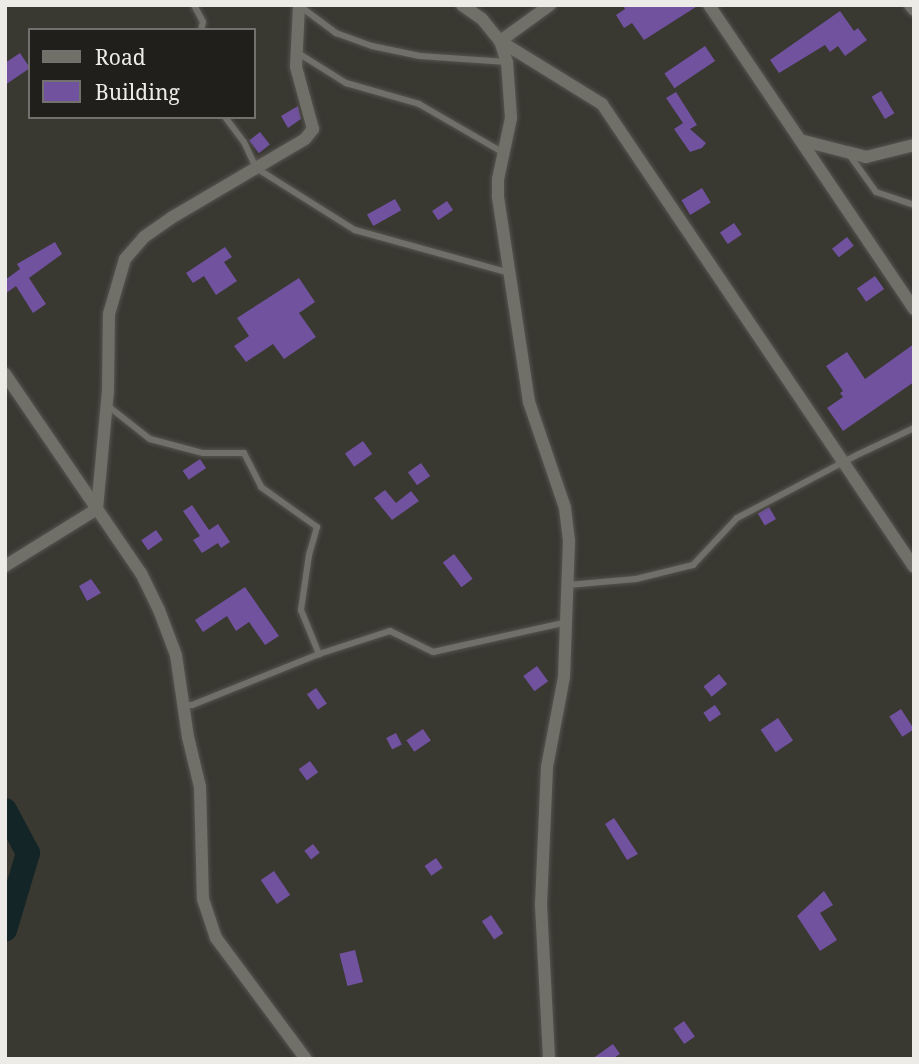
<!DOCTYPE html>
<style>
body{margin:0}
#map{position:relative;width:919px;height:1064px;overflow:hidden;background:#393831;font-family:"Noto Serif",serif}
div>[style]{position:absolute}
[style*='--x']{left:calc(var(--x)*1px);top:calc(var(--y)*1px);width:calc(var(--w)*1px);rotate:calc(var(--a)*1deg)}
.river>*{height:24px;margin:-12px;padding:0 12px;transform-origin:12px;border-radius:12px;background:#132527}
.building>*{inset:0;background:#71529f;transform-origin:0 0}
.roads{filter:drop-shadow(0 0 2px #56544f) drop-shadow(0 0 2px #56544f)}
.lane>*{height:6px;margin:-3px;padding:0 3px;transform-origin:3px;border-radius:3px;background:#717068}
.street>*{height:12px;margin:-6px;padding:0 6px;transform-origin:6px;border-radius:6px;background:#717068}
span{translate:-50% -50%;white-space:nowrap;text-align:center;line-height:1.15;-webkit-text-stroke:5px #201f1c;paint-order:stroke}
.frame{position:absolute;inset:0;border:7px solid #ecebe7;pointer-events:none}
.legend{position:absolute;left:28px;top:28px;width:228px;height:91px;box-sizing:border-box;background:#201f1c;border:2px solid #72716d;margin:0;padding:9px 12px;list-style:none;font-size:21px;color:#ecebe7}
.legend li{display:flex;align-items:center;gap:14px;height:35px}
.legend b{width:35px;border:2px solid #72716d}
</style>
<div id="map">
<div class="river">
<div style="--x:5;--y:810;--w:49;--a:61.9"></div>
<div style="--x:28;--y:853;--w:80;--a:106.6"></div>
</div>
<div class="building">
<div style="clip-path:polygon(623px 5px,699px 5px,644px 40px,632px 23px,624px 28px,616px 15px,625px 9px)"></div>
<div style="clip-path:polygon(840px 11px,854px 31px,858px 28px,867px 40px,845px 56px,838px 46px,830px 52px,825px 45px,779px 73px,770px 60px)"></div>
<div style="left:705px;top:46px;width:18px;height:49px;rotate:56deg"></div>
<div style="clip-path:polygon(20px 53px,30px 68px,5px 85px,5px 63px)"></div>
<div style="left:881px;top:91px;width:26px;height:11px;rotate:59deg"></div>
<div style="clip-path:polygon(676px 92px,697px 125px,690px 129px,706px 143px,702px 148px,690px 152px,674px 129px,683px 123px,666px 98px)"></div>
<div style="clip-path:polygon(298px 106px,301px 119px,288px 128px,281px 116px)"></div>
<div style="left:260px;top:132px;width:16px;height:14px;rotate:52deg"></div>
<div style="left:702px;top:188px;width:17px;height:24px;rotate:59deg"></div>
<div style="left:395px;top:199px;width:13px;height:32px;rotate:61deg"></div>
<div style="left:447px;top:201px;width:11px;height:18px;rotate:56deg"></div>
<div style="left:734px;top:223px;width:14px;height:17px;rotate:56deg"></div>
<div style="left:847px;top:237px;width:11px;height:19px;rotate:52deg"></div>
<div style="clip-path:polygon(55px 242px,62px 254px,29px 278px,46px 304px,33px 313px,16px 286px,5px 294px,5px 280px,20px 269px,17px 264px)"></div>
<div style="clip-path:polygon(225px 247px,232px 257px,224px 262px,237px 281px,216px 295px,204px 276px,193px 283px,186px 273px)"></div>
<div style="left:875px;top:276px;width:16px;height:22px;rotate:55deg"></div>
<div style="clip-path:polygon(299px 278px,315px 302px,299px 313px,316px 337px,284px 359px,273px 344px,246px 362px,234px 346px,249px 336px,237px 318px)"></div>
<div style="clip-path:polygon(914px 344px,914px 382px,843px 431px,827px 408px,843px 397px,840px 393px,843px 391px,826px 366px,847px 352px,865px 379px)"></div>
<div style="left:363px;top:441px;width:16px;height:22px;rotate:55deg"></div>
<div style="left:200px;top:459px;width:11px;height:21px;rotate:56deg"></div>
<div style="left:421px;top:463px;width:16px;height:16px;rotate:55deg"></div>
<div style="clip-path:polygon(385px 490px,396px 503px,411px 491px,419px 501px,392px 520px,374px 498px)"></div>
<div style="clip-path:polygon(192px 505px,209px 530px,218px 524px,230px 542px,221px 548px,218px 543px,202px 553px,193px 540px,200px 536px,183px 511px)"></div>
<div style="left:769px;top:507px;width:14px;height:13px;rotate:60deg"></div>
<div style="left:156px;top:530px;width:12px;height:18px;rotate:55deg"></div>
<div style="left:454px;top:554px;width:31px;height:14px;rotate:53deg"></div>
<div style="clip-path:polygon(91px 579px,101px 593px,87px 601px,79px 586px)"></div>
<div style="clip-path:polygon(245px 587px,279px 636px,265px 645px,249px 622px,236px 631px,227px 616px,203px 632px,195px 620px)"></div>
<div style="left:537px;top:666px;width:19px;height:17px;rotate:54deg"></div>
<div style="left:719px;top:674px;width:13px;height:20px;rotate:51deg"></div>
<div style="left:316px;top:688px;width:19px;height:11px;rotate:55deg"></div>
<div style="left:715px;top:705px;width:11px;height:14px;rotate:56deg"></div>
<div style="left:901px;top:709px;width:24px;height:14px;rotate:57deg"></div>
<div style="left:778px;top:718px;width:27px;height:21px;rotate:56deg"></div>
<div style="left:423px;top:729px;width:14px;height:20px;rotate:56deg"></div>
<div style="left:396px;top:733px;width:13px;height:11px;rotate:63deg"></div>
<div style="left:310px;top:761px;width:14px;height:14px;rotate:54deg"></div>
<div style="clip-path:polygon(614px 818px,638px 854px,627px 860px,605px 824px)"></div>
<div style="left:313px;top:844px;width:11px;height:11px;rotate:52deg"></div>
<div style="left:436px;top:858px;width:12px;height:14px;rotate:55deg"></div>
<div style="left:274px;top:871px;width:29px;height:16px;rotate:56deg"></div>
<div style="clip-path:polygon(824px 891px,833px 905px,820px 913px,837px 940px,820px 951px,797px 916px)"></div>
<div style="left:491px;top:915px;width:22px;height:11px;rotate:56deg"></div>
<div style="left:355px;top:950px;width:33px;height:16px;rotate:76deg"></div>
<div style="left:684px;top:1021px;width:19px;height:13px;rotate:55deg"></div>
<div style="clip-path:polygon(613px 1044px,620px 1054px,612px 1059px,592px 1059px)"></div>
</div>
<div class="roads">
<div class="lane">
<div style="--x:194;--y:5;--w:19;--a:62"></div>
<div style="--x:203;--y:22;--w:8;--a:104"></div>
<div style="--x:301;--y:7;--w:44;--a:36.6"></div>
<div style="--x:336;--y:33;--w:38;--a:20"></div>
<div style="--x:372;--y:46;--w:49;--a:11.8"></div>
<div style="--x:420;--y:56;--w:87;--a:3.9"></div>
<div style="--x:298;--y:53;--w:57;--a:32"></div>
<div style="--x:346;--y:83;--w:76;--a:16"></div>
<div style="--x:419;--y:104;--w:98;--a:30"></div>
<div style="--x:225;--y:117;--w:31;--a:53"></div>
<div style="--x:244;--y:142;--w:29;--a:65"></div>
<div style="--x:256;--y:168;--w:117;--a:32.1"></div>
<div style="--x:355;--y:230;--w:161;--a:15.5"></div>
<div style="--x:848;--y:153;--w:48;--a:54.3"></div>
<div style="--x:876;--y:192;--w:40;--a:18.9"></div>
<div style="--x:108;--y:406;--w:53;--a:38.2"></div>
<div style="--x:150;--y:439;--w:55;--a:14.8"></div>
<div style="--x:203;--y:453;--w:41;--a:0"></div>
<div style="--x:244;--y:453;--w:38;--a:63"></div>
<div style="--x:261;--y:487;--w:69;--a:35.5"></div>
<div style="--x:317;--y:527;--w:29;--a:106"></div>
<div style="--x:309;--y:555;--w:56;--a:98.3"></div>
<div style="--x:301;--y:610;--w:48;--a:67.8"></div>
<div style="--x:319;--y:654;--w:137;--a:158.1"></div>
<div style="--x:192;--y:705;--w:8;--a:180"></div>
<div style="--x:568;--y:585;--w:68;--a:-5"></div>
<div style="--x:636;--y:579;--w:59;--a:-13.8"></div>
<div style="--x:693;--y:565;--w:64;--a:-46.9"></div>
<div style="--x:737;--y:518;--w:138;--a:-27.7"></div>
<div style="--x:859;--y:454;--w:61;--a:-25.3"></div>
<div style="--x:319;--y:654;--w:75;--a:-17.9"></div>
<div style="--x:390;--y:631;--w:48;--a:26"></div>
<div style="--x:433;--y:652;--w:137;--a:-12.6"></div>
</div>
<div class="street">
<div style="--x:462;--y:5;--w:24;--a:35"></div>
<div style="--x:482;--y:19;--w:28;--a:51"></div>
<div style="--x:500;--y:41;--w:22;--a:72"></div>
<div style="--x:507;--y:62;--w:56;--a:85.9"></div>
<div style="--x:511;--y:118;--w:62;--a:102"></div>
<div style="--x:498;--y:179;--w:18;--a:90"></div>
<div style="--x:498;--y:197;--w:207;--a:81.4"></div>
<div style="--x:529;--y:402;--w:112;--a:71.2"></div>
<div style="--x:565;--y:508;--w:33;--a:83"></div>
<div style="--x:569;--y:541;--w:136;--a:92.1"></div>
<div style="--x:564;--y:677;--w:92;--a:100.7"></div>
<div style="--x:547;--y:767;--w:138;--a:92.5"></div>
<div style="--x:541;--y:905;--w:154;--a:87"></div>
<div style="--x:550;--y:5;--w:62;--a:144.2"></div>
<div style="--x:500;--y:41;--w:120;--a:31.7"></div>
<div style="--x:602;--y:104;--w:558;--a:56.03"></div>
<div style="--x:709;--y:5;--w:367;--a:56"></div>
<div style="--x:910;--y:5;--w:6;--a:51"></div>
<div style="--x:800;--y:140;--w:68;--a:14.4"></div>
<div style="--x:866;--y:157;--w:49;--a:-14"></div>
<div style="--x:5;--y:374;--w:241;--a:55.7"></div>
<div style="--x:141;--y:573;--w:41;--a:64.1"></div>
<div style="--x:159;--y:610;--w:48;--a:69.3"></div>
<div style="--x:176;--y:655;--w:83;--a:81.7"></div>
<div style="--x:188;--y:737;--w:51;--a:76.5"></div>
<div style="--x:200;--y:787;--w:112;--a:88.5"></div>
<div style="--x:203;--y:899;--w:41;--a:71.6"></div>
<div style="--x:216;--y:938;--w:151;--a:53.4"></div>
<div style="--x:97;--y:509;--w:119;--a:-84.7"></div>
<div style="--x:108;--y:391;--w:77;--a:-89.3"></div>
<div style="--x:109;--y:314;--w:57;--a:-73.8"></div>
<div style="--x:125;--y:259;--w:29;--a:-49"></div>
<div style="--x:144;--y:237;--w:33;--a:-35"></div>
<div style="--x:171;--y:218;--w:156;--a:-30.5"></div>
<div style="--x:305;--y:139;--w:13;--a:-51"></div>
<div style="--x:313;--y:129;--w:64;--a:-105.3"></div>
<div style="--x:296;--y:67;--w:62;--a:-87.2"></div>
<div style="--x:5;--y:566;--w:108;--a:-31.8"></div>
</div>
</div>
<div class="frame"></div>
<ul class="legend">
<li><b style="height:9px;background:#717068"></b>Road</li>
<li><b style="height:19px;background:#71529f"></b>Building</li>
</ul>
</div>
